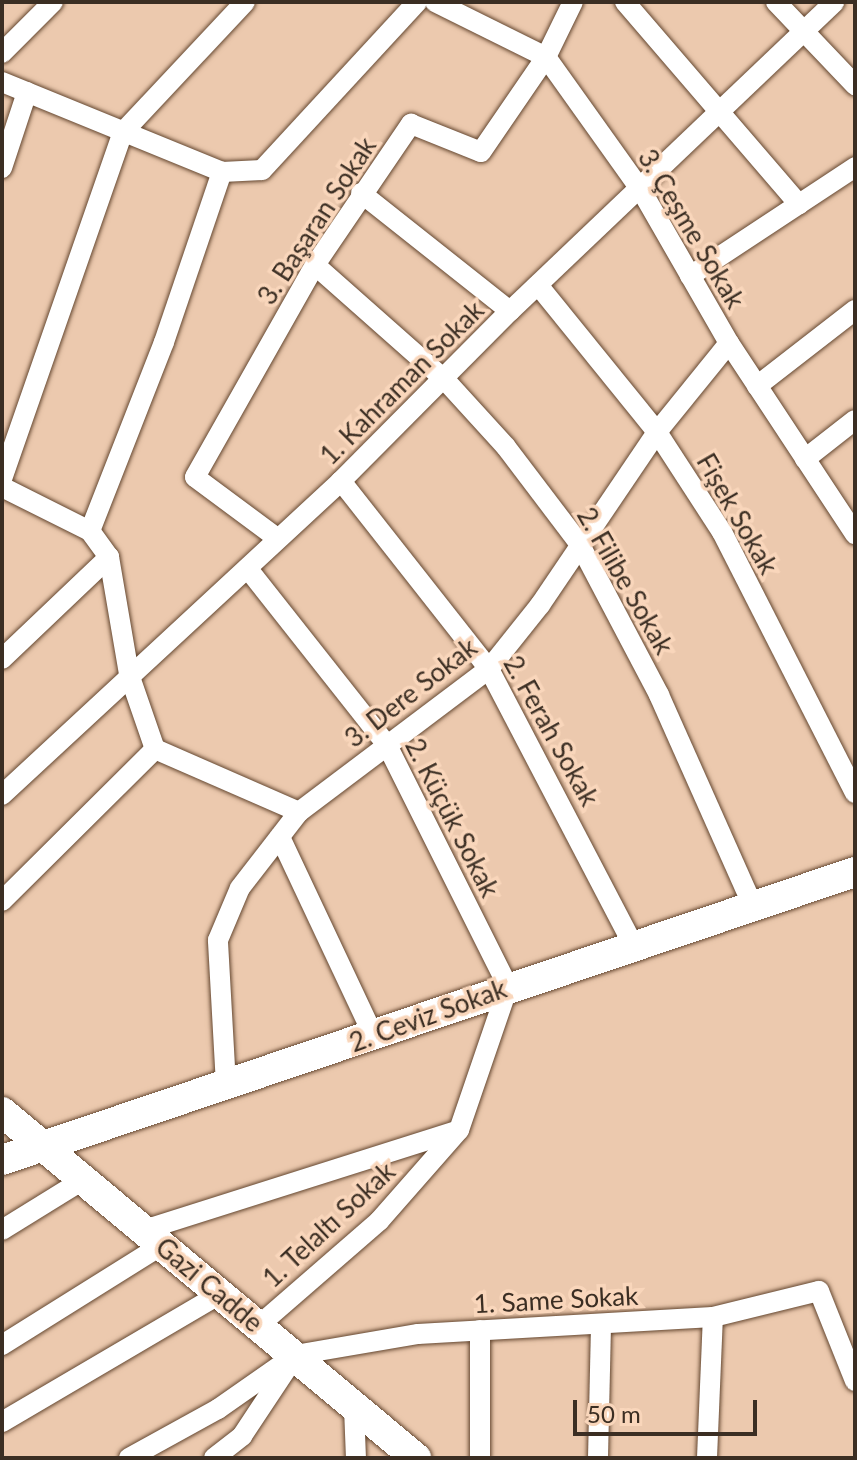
<!DOCTYPE html>
<meta charset="utf-8">
<style>
body{margin:0}
#map{position:relative;width:857px;height:1460px;overflow:hidden;background:#ecc9ae;font-family:Lato,sans-serif}
div>[style]{position:absolute}
[style*='--x']{left:calc(var(--x)*1px);top:calc(var(--y)*1px);width:calc(var(--w)*1px);rotate:calc(var(--a)*1deg)}
.roads{filter:drop-shadow(0 0 2px #644730) drop-shadow(0 0 2px #644730)}
.street>*{height:20px;margin:-10px;padding:0 10px;transform-origin:10px;border-radius:10px;background:#fff}
.secondary>*{height:30px;margin:-15px;padding:0 15px;transform-origin:15px;border-radius:15px;background:#fff}
span{translate:-50% -50%;white-space:nowrap;text-align:center;line-height:1.15;-webkit-text-stroke:7px #f9d6bb;paint-order:stroke}
.street-label{font-size:26px;color:#3b2e23}
.frame{position:absolute;inset:0;border:4px solid #3b2e23;pointer-events:none}
.scale{position:absolute;left:573px;top:1400px;width:184px;height:36px;box-sizing:border-box;border:4px solid #3b2e23;border-top:0;padding-left:10px;font-size:24px;line-height:28px;white-space:nowrap;color:#3b2e23;-webkit-text-stroke:6px #f9d6bb;paint-order:stroke}
</style>
<div id="map">
<div class="roads">
<div class="street">
<div style="--x:435;--y:2;--w:124;--a:26.4"></div>
<div style="--x:546;--y:57;--w:163;--a:54.5"></div>
<div style="--x:641;--y:190;--w:177;--a:60.1"></div>
<div style="--x:729;--y:343;--w:229;--a:56.6"></div>
<div style="--x:625;--y:2;--w:267;--a:49.3"></div>
<div style="--x:776;--y:2;--w:115;--a:46.4"></div>
<div style="--x:2;--y:53;--w:72;--a:-45"></div>
<div style="--x:2;--y:82;--w:238;--a:22.2"></div>
<div style="--x:222;--y:172;--w:40;--a:-2.9"></div>
<div style="--x:262;--y:170;--w:229;--a:-47.3"></div>
<div style="--x:2;--y:168;--w:80;--a:-71.8"></div>
<div style="--x:361;--y:193;--w:190;--a:38.4"></div>
<div style="--x:315;--y:265;--w:175;--a:41.5"></div>
<div style="--x:446;--y:381;--w:89;--a:47.7"></div>
<div style="--x:506;--y:447;--w:121;--a:52.8"></div>
<div style="--x:579;--y:543;--w:172;--a:62.2"></div>
<div style="--x:659;--y:695;--w:229;--a:66"></div>
<div style="--x:690;--y:276;--w:198;--a:-33.4"></div>
<div style="--x:538;--y:285;--w:189;--a:51"></div>
<div style="--x:657;--y:432;--w:119;--a:57"></div>
<div style="--x:722;--y:532;--w:293;--a:63"></div>
<div style="--x:757;--y:386;--w:124;--a:-37.8"></div>
<div style="--x:805;--y:459;--w:63;--a:-38"></div>
<div style="--x:2;--y:479;--w:367;--a:-70.8"></div>
<div style="--x:123;--y:132;--w:178;--a:-46.8"></div>
<div style="--x:341;--y:481;--w:239;--a:51.8"></div>
<div style="--x:489;--y:669;--w:310;--a:62.4"></div>
<div style="--x:2;--y:487;--w:98;--a:26.6"></div>
<div style="--x:90;--y:531;--w:32;--a:54"></div>
<div style="--x:109;--y:557;--w:119;--a:80.3"></div>
<div style="--x:129;--y:674;--w:79;--a:70.9"></div>
<div style="--x:155;--y:749;--w:157;--a:23.6"></div>
<div style="--x:90;--y:531;--w:203;--a:-68.6"></div>
<div style="--x:164;--y:342;--w:180;--a:-71.2"></div>
<div style="--x:277;--y:538;--w:102;--a:-143.4"></div>
<div style="--x:195;--y:477;--w:244;--a:-60.5"></div>
<div style="--x:315;--y:265;--w:171;--a:-55.8"></div>
<div style="--x:411;--y:124;--w:75;--a:21.8"></div>
<div style="--x:481;--y:152;--w:115;--a:-55.6"></div>
<div style="--x:546;--y:57;--w:61;--a:-63.9"></div>
<div style="--x:248;--y:569;--w:224;--a:51.7"></div>
<div style="--x:387;--y:745;--w:271;--a:63.4"></div>
<div style="--x:508;--y:987;--w:151;--a:108.9"></div>
<div style="--x:459;--y:1130;--w:121;--a:131.3"></div>
<div style="--x:379;--y:1221;--w:160;--a:139"></div>
<div style="--x:2;--y:659;--w:148;--a:-43.6"></div>
<div style="--x:2;--y:795;--w:462;--a:-42.8"></div>
<div style="--x:341;--y:481;--w:240;--a:-45.2"></div>
<div style="--x:510;--y:311;--w:448;--a:-43.6"></div>
<div style="--x:280;--y:837;--w:221;--a:64.8"></div>
<div style="--x:2;--y:901;--w:216;--a:-44.8"></div>
<div style="--x:226;--y:1085;--w:145;--a:-93.2"></div>
<div style="--x:218;--y:940;--w:56;--a:-67.1"></div>
<div style="--x:240;--y:888;--w:96;--a:-52.2"></div>
<div style="--x:299;--y:812;--w:238;--a:-37"></div>
<div style="--x:489;--y:669;--w:82;--a:-51.4"></div>
<div style="--x:540;--y:605;--w:209;--a:-55.9"></div>
<div style="--x:657;--y:432;--w:114;--a:-51"></div>
<div style="--x:2;--y:1230;--w:95;--a:-31.7"></div>
<div style="--x:144;--y:1230;--w:330;--a:-17.6"></div>
<div style="--x:480;--y:1330;--w:128;--a:90"></div>
<div style="--x:2;--y:1345;--w:189;--a:-32"></div>
<div style="--x:354;--y:1407;--w:51;--a:87.8"></div>
<div style="--x:2;--y:1422;--w:253;--a:-30.4"></div>
<div style="--x:129;--y:1458;--w:102;--a:-28.8"></div>
<div style="--x:218;--y:1409;--w:94;--a:-35"></div>
<div style="--x:295;--y:1355;--w:125;--a:-9.7"></div>
<div style="--x:418;--y:1334;--w:295;--a:-3.3"></div>
<div style="--x:713;--y:1317;--w:109;--a:-13.8"></div>
<div style="--x:819;--y:1291;--w:97;--a:68.2"></div>
<div style="--x:214;--y:1458;--w:36;--a:-38"></div>
<div style="--x:242;--y:1436;--w:85;--a:-56.5"></div>
<div style="--x:598;--y:1458;--w:134;--a:-88.7"></div>
<div style="--x:707;--y:1458;--w:141;--a:-87.6"></div>
</div>
<div class="secondary">
<div style="--x:2;--y:1112;--w:540;--a:39.89"></div>
<div style="--x:2;--y:1160;--w:900;--a:-18.66"></div>
</div>
</div>
<div class="street-label">
<span style="left:317px;top:221px;rotate:-57deg">3. Başaran Sokak</span>
<span style="left:691px;top:229px;rotate:59deg">3. Çeşme Sokak</span>
<span style="left:402px;top:383px;rotate:-45deg">1. Kahraman Sokak</span>
<span style="left:737px;top:514px;rotate:60deg">Fişek Sokak</span>
<span style="left:625px;top:581px;rotate:60deg">2. Filibe Sokak</span>
<span style="left:411px;top:693px;rotate:-38deg">3. Dere Sokak</span>
<span style="left:551px;top:731px;rotate:61deg">2. Ferah Sokak</span>
<span style="left:452px;top:818px;rotate:63deg">2. Küçük Sokak</span>
<span style="left:428px;top:1016px;rotate:-20deg">2. Ceviz Sokak</span>
<span style="left:329px;top:1225px;rotate:-43deg">1. Telaltı Sokak</span>
<span style="left:209px;top:1285px;rotate:40deg">Gazi Cadde</span>
<span style="left:556px;top:1300px;rotate:-3deg">1. Same Sokak</span>
</div>
<div class="frame"></div>
<div class="scale">50 m</div>
</div>
